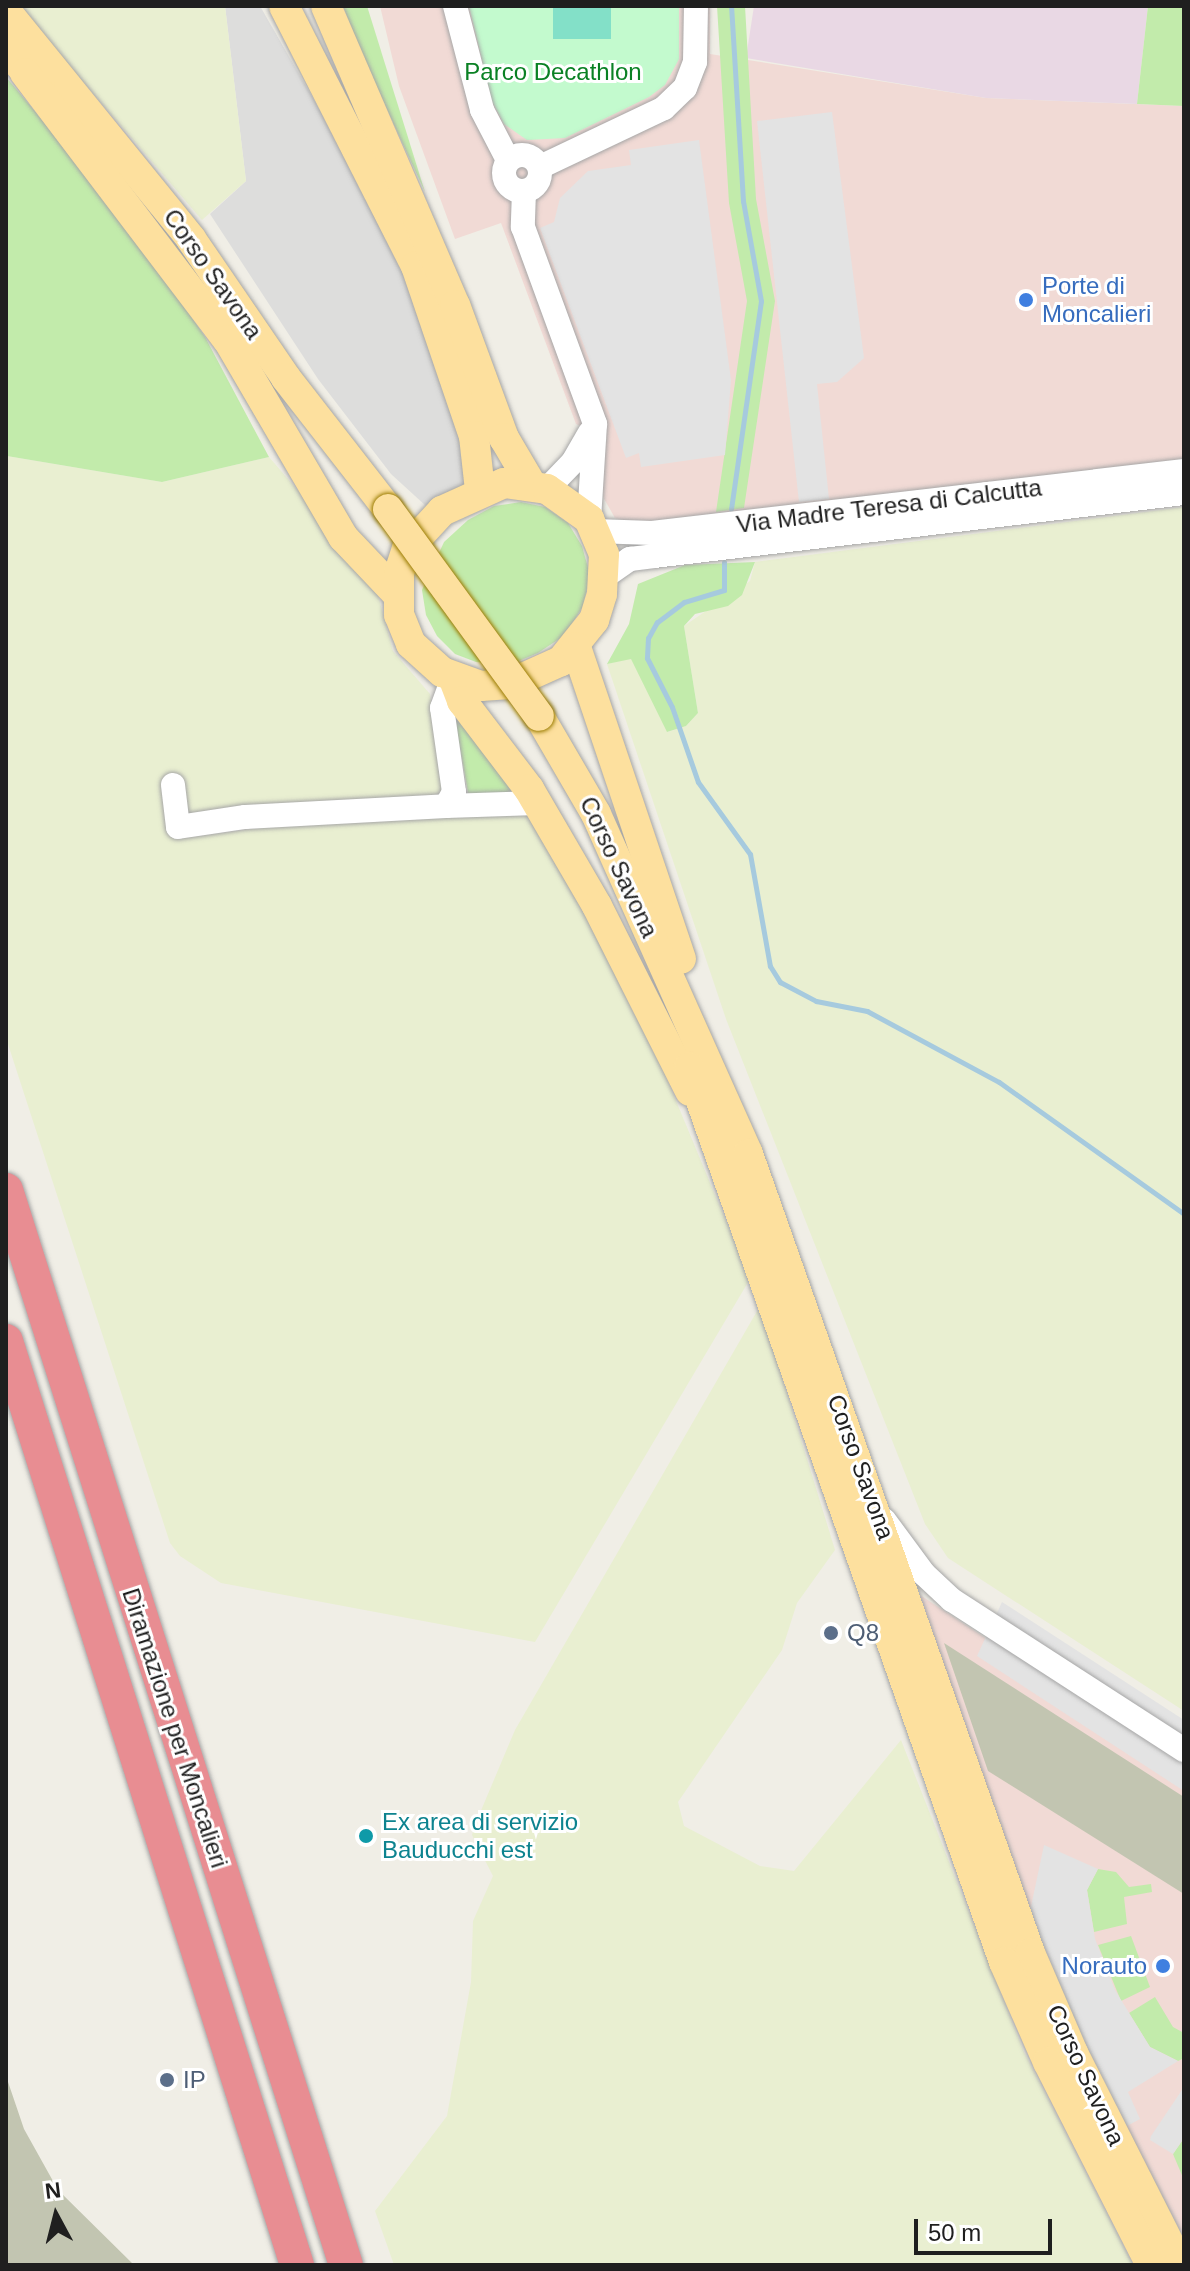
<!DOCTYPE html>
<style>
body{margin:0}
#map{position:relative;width:1190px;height:2271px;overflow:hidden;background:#f0eee6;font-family:Arial,sans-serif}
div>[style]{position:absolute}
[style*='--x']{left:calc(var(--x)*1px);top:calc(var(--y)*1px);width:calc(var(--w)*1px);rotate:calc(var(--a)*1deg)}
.residential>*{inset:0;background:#dddddc}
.commercial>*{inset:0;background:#f1dad5}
.industrial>*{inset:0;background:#e9d8e4}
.construction>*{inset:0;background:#c2c5b1}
.farmland>*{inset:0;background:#e9efd1}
.grass>*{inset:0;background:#c2ebab}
.park>*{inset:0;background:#c3face}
.pitch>*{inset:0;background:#83e0c8;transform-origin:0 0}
.parking>*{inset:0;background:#e3e3e3}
.stream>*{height:5px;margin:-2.5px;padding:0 2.5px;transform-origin:2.5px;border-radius:2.5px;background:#a6cade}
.roads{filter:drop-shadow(0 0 2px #a6a6a6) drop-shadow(0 0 2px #a6a6a6)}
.minor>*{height:24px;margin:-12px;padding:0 12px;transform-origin:12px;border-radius:12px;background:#fff}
.minor>.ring{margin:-12px;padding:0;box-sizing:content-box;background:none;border:24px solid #fff;border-radius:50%}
.major>*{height:30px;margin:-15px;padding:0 15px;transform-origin:15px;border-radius:15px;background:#fde09e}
.highway>*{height:34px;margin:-17px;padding:0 17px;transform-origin:17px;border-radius:17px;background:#e88d92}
.bridges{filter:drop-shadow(0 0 2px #9b7c00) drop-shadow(0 0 2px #9b7c00)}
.major-bridge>*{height:30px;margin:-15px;padding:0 15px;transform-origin:15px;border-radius:15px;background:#fde09e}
.dots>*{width:22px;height:22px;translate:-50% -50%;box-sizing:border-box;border:4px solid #fff;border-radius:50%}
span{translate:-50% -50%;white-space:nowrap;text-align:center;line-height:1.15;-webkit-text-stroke:6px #fff;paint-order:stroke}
.park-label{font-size:24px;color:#0a8124}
.street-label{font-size:24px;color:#1f1f1f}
.shop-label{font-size:24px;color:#366cbe}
.left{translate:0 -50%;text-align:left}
.right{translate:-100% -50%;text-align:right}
.service-label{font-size:24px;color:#4e5e75}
.culture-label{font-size:24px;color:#0d838f}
.frame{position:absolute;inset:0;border:8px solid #1f1f1f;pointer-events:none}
.north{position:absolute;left:16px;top:2175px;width:80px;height:80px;-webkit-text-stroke:6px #fff;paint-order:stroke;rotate:353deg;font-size:22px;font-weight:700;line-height:32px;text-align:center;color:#1f1f1f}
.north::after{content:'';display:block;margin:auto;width:28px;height:36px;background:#1f1f1f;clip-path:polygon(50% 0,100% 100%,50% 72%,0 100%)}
.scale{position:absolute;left:914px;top:2219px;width:138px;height:36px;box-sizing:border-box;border:4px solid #1f1f1f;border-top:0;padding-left:10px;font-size:24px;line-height:28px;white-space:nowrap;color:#1f1f1f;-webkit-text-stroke:6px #fff;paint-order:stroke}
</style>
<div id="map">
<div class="residential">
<div style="clip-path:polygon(225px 6px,260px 6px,407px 262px,469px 458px,467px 484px,426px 506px,391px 474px,318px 379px,210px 214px,246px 181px)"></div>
</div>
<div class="commercial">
<div style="clip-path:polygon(380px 6px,710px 6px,710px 54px,986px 98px,1184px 106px,1184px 459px,634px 524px,615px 518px,603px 497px,601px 467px,607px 438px,576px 424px,501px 223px,455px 239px,399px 86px)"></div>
<div style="clip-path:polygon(920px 1595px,1184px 1768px,1184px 2238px,1125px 2127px,1004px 1850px)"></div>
</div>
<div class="industrial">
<div style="clip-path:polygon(754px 6px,1148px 6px,1137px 104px,986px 98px,746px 58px)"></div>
</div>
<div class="construction">
<div style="clip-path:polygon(944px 1643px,1184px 1797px,1184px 1894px,988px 1771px)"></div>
<div style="clip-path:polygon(6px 2076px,24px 2129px,58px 2190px,134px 2265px,6px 2265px)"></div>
</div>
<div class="farmland">
<div style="clip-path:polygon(18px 6px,225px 6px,246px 181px,202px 220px)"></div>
<div style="clip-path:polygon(6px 449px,7px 456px,162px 482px,269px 457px,306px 500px,332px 541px,375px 584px,393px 651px,430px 694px,443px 796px,189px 822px,190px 837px,291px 824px,526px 813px,534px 816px,652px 1043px,750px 1279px,535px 1642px,221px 1583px,180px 1556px,170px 1543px,6px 1038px)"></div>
<div style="clip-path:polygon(1184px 507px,1184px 1711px,948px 1558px,925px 1524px,726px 1019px,607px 664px,631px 658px,668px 732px,686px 726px,698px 713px,684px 626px,750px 581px,755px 562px)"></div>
<div style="clip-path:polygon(760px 1306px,835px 1550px,797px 1603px,782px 1650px,678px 1802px,684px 1826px,760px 1866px,794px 1871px,901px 1740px,1024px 2052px,1133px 2265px,394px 2265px,375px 2211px,447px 2116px,471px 1982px,473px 1921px,493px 1876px,472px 1835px,477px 1820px,515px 1730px)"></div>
</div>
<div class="grass">
<div style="clip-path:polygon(343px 6px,367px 6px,425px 192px,362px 55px)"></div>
<div style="clip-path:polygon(717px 6px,745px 6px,756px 199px,775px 301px,744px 508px,716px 512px,747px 301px,729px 203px)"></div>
<div style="clip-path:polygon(1148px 6px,1184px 6px,1184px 106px,1137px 104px)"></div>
<div style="clip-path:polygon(6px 77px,123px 216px,205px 337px,269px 457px,162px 482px,7px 456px)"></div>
<div style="clip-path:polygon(521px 502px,545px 507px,568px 523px,582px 546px,590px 575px,583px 606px,565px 635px,538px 653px,509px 665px,476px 662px,455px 654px,437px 636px,426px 615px,422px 590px,444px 542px,468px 520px,494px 506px)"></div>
<div style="clip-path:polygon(755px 562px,742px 595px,728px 606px,695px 614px,684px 626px,698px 713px,686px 726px,667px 732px,631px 659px,607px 664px,629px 624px,638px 584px,685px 565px)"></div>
<div style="clip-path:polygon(454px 714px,520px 788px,505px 797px,469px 798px)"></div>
<div style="clip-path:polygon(1098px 1869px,1116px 1872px,1129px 1887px,1151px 1884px,1152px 1892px,1124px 1897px,1127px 1924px,1094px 1932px,1087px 1890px)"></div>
<div style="clip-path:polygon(1131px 1936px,1150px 1987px,1121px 2001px,1098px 1945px)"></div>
<div style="clip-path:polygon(1155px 1997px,1173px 2027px,1184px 2033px,1184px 2058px,1178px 2061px,1150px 2047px,1129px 2013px)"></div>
<div style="clip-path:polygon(1184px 2138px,1184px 2180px,1173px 2154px)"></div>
</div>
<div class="park">
<div style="clip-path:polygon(469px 6px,679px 6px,679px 59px,665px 85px,649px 97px,565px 138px,527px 140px,504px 124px,492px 101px)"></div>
</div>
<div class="pitch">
<div style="left:553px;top:6px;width:58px;height:33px"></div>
</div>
<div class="parking">
<div style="clip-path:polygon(832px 112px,864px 358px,837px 382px,817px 384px,829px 499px,799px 502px,757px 121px)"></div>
<div style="clip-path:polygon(699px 140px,731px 380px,725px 455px,641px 467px,639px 453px,626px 458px,540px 228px,554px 222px,560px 198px,588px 171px,631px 165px,629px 150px)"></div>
<div style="clip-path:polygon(1002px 1602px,1184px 1720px,1184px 1791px,977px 1656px)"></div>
<div style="clip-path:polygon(1044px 1845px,1098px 1869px,1087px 1890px,1095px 1939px,1115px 1990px,1150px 2047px,1178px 2061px,1128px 2092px,1140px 2119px,1125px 2127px,1075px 2027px,1029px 1916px)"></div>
<div style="clip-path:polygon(1184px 2087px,1184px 2138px,1173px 2154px,1150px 2140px,1151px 2136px)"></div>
</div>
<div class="stream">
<div style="--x:731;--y:509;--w:210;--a:-81.8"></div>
<div style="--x:761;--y:301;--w:102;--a:-100.2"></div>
<div style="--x:743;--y:201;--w:195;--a:-93.5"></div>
<div style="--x:724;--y:562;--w:28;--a:90"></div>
<div style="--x:724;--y:590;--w:42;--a:163.3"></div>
<div style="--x:684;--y:602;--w:34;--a:143"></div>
<div style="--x:657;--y:622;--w:18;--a:119"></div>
<div style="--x:648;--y:638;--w:20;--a:93"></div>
<div style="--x:647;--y:658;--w:55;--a:63"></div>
<div style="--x:672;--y:707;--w:79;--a:70.9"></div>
<div style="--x:698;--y:782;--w:89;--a:54.2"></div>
<div style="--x:750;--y:854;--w:114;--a:79.9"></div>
<div style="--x:770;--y:966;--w:19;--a:58"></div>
<div style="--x:780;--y:982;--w:41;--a:27.8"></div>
<div style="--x:816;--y:1001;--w:52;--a:11.1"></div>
<div style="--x:867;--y:1011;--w:150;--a:28.3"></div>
<div style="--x:999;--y:1082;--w:227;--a:35.5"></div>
</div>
<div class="roads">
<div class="minor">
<div style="--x:455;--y:6;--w:107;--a:75.4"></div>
<div style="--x:482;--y:110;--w:56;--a:62.5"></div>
<div class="ring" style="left:504px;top:155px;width:12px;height:12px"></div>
<div style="--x:540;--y:167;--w:137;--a:-25.4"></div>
<div style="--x:664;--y:108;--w:29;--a:-44"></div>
<div style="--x:685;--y:88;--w:28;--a:-69"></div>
<div style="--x:695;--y:62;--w:56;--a:-89"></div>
<div style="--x:524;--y:191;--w:36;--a:92"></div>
<div style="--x:523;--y:227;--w:210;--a:69.9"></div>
<div style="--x:595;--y:424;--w:95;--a:93.6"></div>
<div style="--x:547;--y:489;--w:37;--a:-46"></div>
<div style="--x:573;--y:462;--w:34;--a:-60"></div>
<div style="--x:595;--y:531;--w:57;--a:2"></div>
<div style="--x:652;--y:533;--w:536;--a:-6.65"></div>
<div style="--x:604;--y:577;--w:32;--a:-35"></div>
<div style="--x:630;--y:559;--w:24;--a:-7"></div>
<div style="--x:654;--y:556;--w:534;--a:-6.78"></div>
<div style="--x:173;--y:785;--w:42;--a:83.2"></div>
<div style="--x:178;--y:827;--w:68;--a:-8.5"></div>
<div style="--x:245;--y:817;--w:201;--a:-3.1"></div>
<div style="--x:446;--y:806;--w:16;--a:-60"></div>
<div style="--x:454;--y:792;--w:85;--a:-98.1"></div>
<div style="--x:442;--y:708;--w:33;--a:-70"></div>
<div style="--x:446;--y:806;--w:91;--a:-1.9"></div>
<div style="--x:884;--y:1520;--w:67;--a:53.5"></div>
<div style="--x:924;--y:1574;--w:38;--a:43"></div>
<div style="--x:952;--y:1600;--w:276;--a:32.9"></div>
</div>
<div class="major">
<div style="--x:284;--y:6;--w:292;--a:63.1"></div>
<div style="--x:416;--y:266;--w:180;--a:71.2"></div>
<div style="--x:474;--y:436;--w:54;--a:83.7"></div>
<div style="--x:326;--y:6;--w:326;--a:66.7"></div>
<div style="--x:455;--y:305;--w:142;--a:69.8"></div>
<div style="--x:504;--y:438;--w:53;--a:59.6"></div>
<div style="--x:6;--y:11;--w:294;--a:50.9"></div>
<div style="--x:191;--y:239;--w:168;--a:55.6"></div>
<div style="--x:286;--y:378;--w:166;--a:52.1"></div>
<div style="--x:6;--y:50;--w:50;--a:47.4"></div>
<div style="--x:25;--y:73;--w:335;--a:52.8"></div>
<div style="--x:228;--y:340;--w:228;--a:59.7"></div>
<div style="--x:343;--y:537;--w:81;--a:46.5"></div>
<div style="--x:504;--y:483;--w:43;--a:7.9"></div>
<div style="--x:547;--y:489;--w:52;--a:35.5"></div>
<div style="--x:589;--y:519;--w:38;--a:67"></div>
<div style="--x:604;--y:554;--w:40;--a:92.9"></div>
<div style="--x:602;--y:594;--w:27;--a:107"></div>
<div style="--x:594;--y:620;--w:53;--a:128.8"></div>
<div style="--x:561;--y:661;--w:56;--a:155.7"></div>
<div style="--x:510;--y:684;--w:29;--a:176"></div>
<div style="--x:481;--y:686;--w:41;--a:-160.3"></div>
<div style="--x:442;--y:672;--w:42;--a:-137.9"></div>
<div style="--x:411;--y:644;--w:31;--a:-112"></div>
<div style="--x:399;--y:615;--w:42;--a:-90"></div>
<div style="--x:399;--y:573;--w:25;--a:-72"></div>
<div style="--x:407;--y:549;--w:52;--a:-47.4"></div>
<div style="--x:442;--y:511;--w:68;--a:-24.3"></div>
<div style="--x:576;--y:647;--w:329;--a:71.4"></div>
<div style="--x:453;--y:677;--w:26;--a:69"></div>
<div style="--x:462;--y:701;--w:111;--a:52.7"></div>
<div style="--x:529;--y:789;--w:135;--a:59.8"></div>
<div style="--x:597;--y:906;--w:207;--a:63.3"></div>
<div style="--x:539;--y:716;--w:113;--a:59.8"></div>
<div style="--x:596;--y:814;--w:372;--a:65.9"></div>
<div style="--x:748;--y:1154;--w:847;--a:70.56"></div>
<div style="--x:1030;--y:1953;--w:109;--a:66.7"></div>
<div style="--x:1073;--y:2053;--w:237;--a:63.2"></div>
<div style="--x:689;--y:1067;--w:949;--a:70.61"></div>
<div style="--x:1004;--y:1962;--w:109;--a:66.3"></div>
<div style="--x:1048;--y:2062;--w:228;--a:63.1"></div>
</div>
<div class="highway">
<div style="--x:6;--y:1190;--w:1127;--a:72.45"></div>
<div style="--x:6;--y:1341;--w:969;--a:72.52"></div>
</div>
</div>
<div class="bridges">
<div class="major-bridge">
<div style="--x:388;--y:509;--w:256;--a:53.9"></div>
</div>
</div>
<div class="dots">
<div style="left:1026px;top:300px;background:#3f7fe0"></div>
<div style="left:831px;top:1633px;background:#5c6f8a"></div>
<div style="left:366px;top:1836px;background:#0f9aa8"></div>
<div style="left:1163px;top:1966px;background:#3f7fe0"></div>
<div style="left:167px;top:2080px;background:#5c6f8a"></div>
</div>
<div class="park-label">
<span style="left:553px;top:72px">Parco Decathlon</span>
</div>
<div class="street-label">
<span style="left:213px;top:274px;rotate:55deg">Corso Savona</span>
<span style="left:889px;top:506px;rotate:-7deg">Via Madre Teresa di Calcutta</span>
<span style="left:619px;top:867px;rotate:65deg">Corso Savona</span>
<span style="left:861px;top:1467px;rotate:70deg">Corso Savona</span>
<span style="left:175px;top:1728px;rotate:72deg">Diramazione per Moncalieri</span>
<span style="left:1086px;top:2075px;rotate:65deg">Corso Savona</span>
</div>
<div class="shop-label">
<span class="left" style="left:1042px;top:300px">Porte di<br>Moncalieri</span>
<span class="right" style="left:1147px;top:1966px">Norauto</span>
</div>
<div class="service-label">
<span class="left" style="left:847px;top:1633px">Q8</span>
<span class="left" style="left:183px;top:2080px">IP</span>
</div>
<div class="culture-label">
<span class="left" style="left:382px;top:1836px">Ex area di servizio<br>Bauducchi est</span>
</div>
<div class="frame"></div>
<div class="north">N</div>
<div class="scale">50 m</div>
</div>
